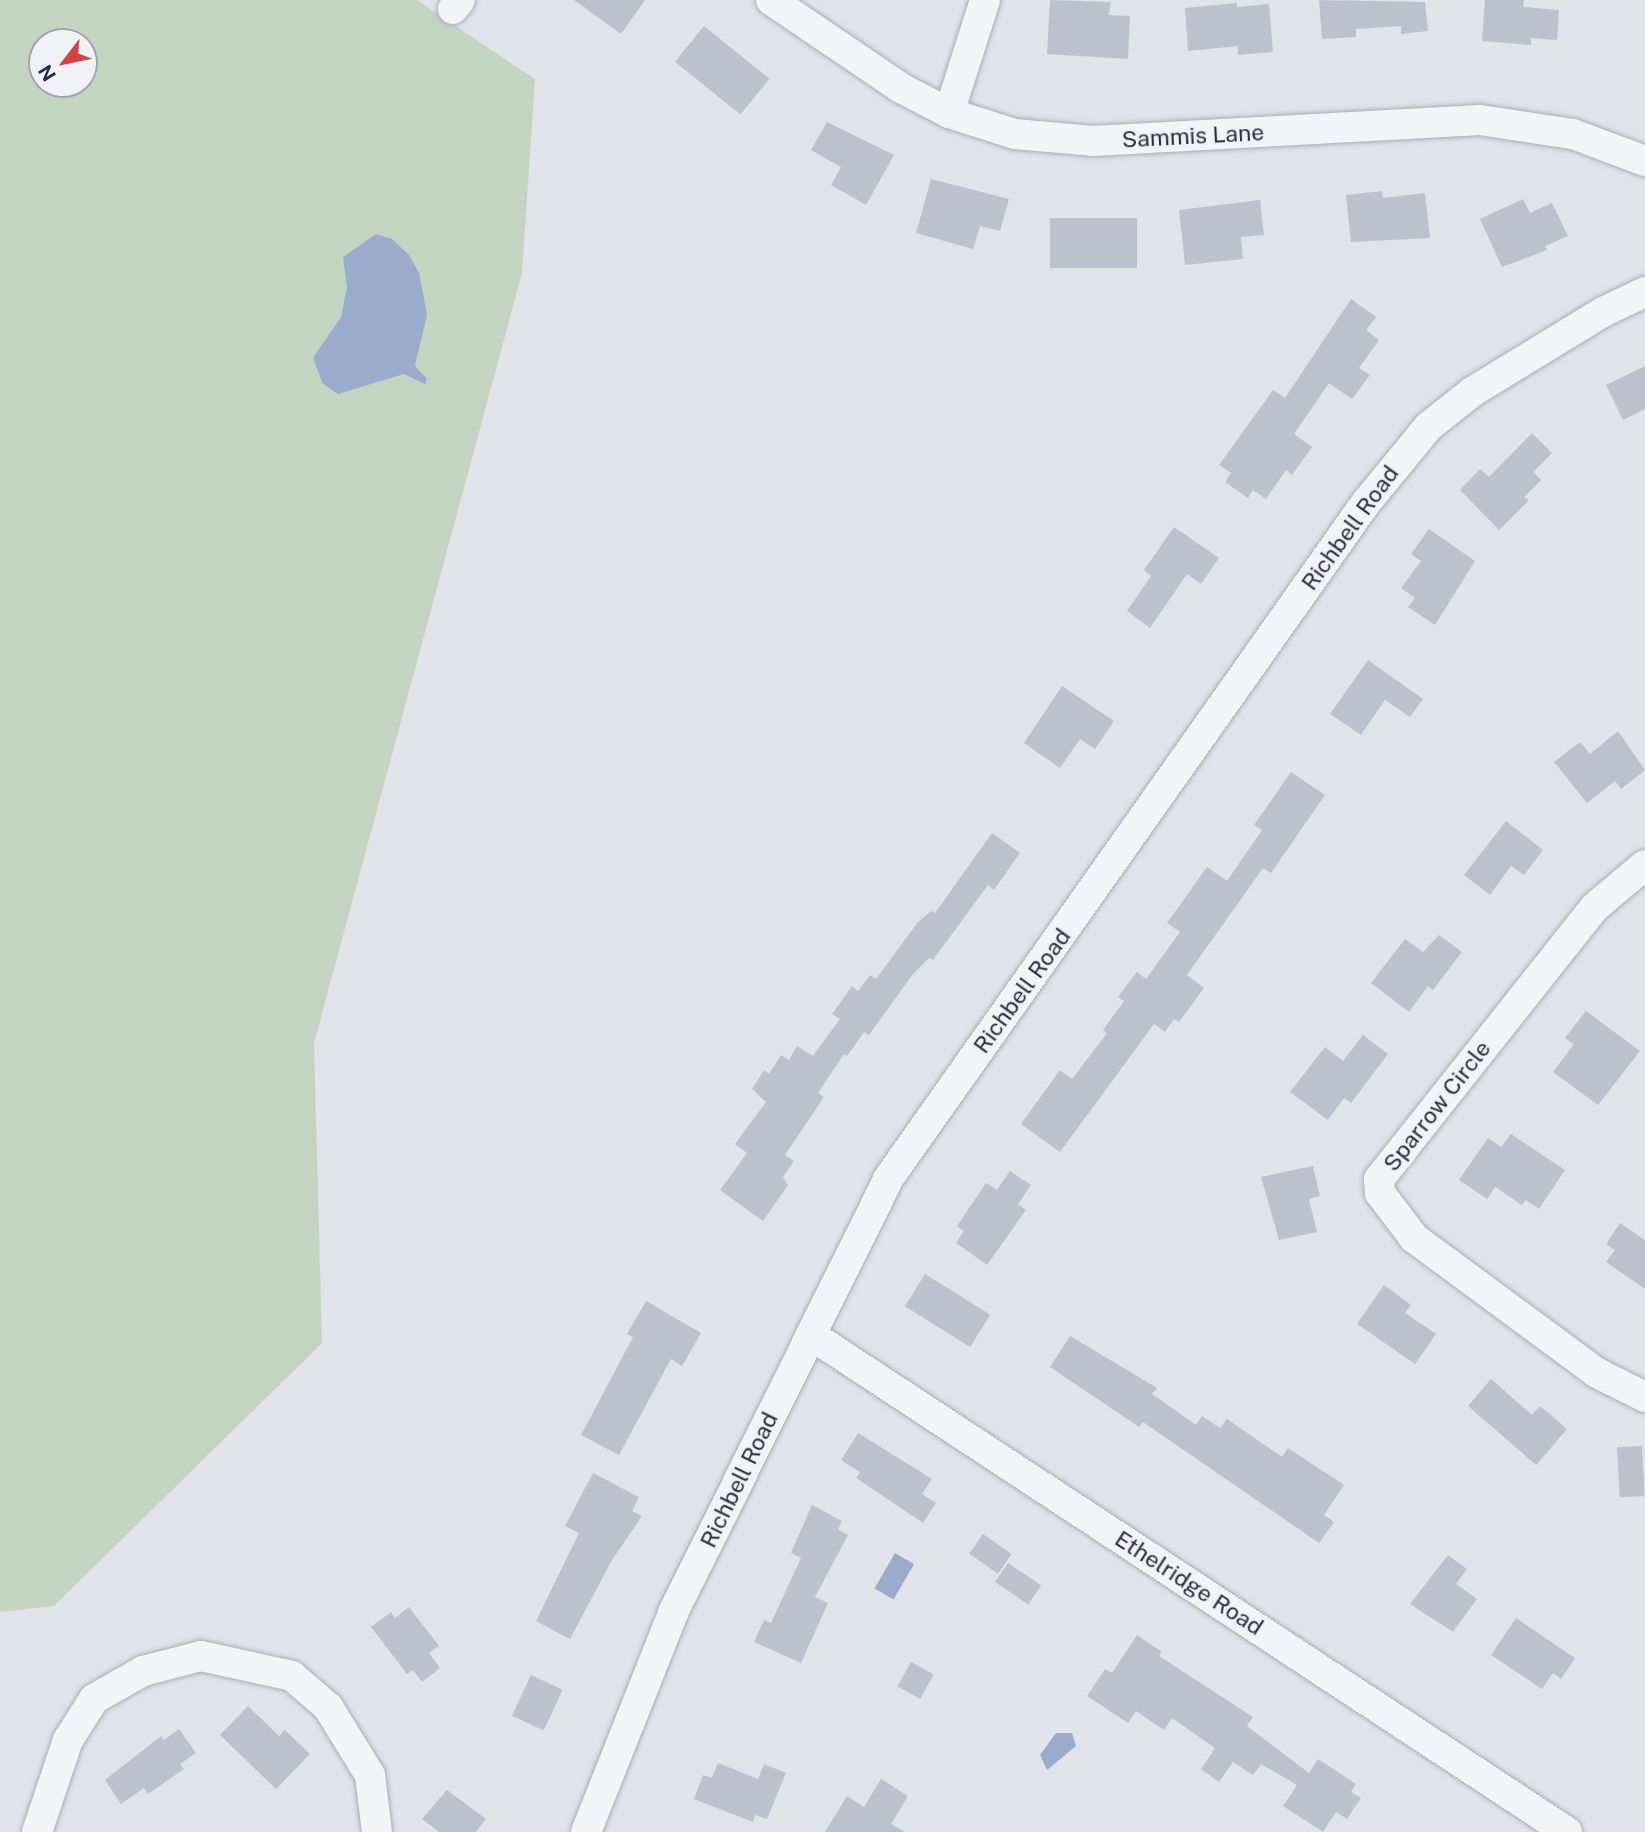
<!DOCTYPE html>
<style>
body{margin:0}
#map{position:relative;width:1645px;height:1832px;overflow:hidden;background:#e0e3ea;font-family:"Public Sans",sans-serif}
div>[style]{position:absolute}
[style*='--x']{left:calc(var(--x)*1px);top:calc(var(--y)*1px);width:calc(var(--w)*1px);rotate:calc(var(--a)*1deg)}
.green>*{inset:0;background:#c3d4c1}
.water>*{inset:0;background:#9aabcc;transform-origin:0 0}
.building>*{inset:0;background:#bdc1cd;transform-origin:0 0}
.roads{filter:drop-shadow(0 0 2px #a9adb8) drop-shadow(0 0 2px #a9adb8)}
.minor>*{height:30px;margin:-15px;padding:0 15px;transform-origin:15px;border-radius:15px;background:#f3f4f8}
span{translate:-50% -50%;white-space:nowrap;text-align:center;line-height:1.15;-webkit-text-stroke:7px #f0f2f7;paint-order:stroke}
.street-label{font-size:23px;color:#282e42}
.north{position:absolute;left:28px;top:28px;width:70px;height:70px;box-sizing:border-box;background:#f0f2f7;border:2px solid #a0a4af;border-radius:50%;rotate:238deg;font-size:19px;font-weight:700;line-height:28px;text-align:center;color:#282e42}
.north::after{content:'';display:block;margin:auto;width:24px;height:32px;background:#d54043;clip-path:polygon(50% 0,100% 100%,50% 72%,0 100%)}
</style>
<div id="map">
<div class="green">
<div style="clip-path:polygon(evenodd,0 0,417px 0,535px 79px,522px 273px,314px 1043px,322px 1343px,54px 1606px,0 1612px,0 0,42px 42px,84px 42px,84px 84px,42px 84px,42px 42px)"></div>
</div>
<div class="water">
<div style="clip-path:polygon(376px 234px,392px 239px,409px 255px,419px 273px,427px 315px,415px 366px,427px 379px,425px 384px,404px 374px,338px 394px,323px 384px,313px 358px,341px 317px,347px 287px,343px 257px)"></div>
<div style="left:895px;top:1553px;width:22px;height:41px;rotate:30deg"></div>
<div style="clip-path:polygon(1056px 1733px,1072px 1733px,1076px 1746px,1047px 1770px,1040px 1755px)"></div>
</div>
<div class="building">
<div style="clip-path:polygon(574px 0,645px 0,621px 34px)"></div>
<div style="clip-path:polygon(1050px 0,1111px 2px,1109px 15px,1130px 16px,1128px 59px,1047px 54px)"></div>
<div style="clip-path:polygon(1319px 0,1425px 2px,1428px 31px,1401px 34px,1401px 26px,1356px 29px,1356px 37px,1322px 39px)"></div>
<div style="clip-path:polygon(1485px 0,1524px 0,1523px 7px,1559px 10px,1557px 40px,1531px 38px,1531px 45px,1482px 41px)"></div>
<div style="clip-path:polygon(1237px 3px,1237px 7px,1269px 4px,1273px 52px,1238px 55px,1238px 46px,1188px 51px,1185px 8px)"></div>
<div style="left:704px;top:26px;width:84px;height:46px;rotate:39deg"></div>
<div style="clip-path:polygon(827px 122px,894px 155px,866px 205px,831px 185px,841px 167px,811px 150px)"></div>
<div style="clip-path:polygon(931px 179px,1009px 199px,1000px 231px,980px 226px,973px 249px,916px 233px)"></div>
<div style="clip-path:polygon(1382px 191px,1383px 198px,1425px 193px,1430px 238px,1351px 242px,1346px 195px)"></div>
<div style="clip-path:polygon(1523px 199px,1530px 213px,1552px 203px,1568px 236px,1545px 246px,1547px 250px,1502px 267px,1480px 219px)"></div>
<div style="clip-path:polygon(1260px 200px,1264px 235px,1241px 237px,1243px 259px,1185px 265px,1179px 210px)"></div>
<div style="left:1137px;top:218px;width:50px;height:87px;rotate:90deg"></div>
<div style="clip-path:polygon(1351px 299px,1376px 317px,1366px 330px,1379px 340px,1359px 368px,1370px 375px,1352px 399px,1329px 383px,1294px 434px,1312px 447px,1292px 475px,1286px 470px,1266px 499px,1253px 490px,1248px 498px,1225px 482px,1231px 473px,1219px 465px,1273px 390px,1285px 398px)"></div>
<div style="clip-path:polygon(1645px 366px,1645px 409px,1623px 420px,1606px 385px)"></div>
<div style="clip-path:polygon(1532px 433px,1552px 453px,1533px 472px,1541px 480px,1524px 497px,1529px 500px,1499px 530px,1460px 490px,1480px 469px,1489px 477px)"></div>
<div style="clip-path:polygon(1174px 527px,1219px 558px,1201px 584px,1187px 574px,1150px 628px,1127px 611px,1151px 576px,1144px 570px)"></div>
<div style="clip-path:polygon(1429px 529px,1475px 561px,1435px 625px,1408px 607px,1415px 598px,1401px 588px,1421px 561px,1411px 554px)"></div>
<div style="clip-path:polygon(1368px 660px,1423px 699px,1410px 717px,1385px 700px,1361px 735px,1330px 714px)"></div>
<div style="clip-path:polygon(1062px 686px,1114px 721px,1095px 749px,1080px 739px,1060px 768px,1024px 743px)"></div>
<div style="clip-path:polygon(1618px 731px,1645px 770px,1621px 789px,1615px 781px,1587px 803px,1554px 762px,1580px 742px,1590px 754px)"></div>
<div style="clip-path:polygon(1291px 772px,1325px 795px,1271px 873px,1263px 868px,1187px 975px,1204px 988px,1179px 1022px,1174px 1019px,1165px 1032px,1154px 1024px,1060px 1152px,1021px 1124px,1060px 1070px,1072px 1079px,1107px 1033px,1103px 1030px,1124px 1001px,1118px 997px,1137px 972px,1146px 979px,1180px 932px,1167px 923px,1207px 867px,1227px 881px,1262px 830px,1254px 825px)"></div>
<div style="clip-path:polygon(1506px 821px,1543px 850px,1524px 875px,1511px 866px,1490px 895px,1464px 875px)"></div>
<div style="clip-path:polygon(992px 833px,1020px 853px,994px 890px,988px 885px,933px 960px,929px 958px,913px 974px,869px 1035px,864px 1032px,847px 1056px,844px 1054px,818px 1093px,824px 1097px,785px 1155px,794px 1161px,783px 1177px,788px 1185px,763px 1221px,720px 1190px,747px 1153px,735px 1144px,766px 1102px,752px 1089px,764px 1070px,769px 1074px,781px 1055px,789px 1060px,797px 1046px,813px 1056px,840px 1019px,832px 1014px,852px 986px,858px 991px,870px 975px,876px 979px,918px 922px,931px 911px,935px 913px)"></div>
<div style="clip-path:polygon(1439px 935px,1462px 952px,1433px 990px,1428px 986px,1409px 1012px,1371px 983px,1405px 939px,1423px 952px)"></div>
<div style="clip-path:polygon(1586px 1011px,1640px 1051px,1598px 1105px,1553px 1072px,1574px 1044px,1565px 1038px)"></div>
<div style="clip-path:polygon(1363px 1035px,1388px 1054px,1351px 1103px,1344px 1098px,1328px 1120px,1290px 1092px,1325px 1047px,1343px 1061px)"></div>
<div style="clip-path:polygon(1511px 1134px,1565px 1170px,1539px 1209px,1526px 1200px,1522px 1205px,1495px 1187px,1487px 1199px,1459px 1180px,1488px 1138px,1501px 1147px)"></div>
<div style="clip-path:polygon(1313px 1166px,1320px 1196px,1309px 1199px,1317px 1232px,1279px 1240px,1261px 1177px)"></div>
<div style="clip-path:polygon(1010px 1171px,1031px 1185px,1018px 1204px,1026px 1210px,987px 1265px,956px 1243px,964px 1231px,957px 1226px,986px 1183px,997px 1190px)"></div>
<div style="clip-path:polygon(1620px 1223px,1645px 1240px,1645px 1289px,1606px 1262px,1615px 1250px,1606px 1244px)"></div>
<div style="left:925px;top:1274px;width:77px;height:38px;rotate:32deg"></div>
<div style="clip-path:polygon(1384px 1285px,1411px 1305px,1405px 1313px,1436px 1334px,1415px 1364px,1357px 1324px)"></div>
<div style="clip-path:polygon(646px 1301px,701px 1333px,682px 1366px,671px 1359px,619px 1455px,581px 1435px,633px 1337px,627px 1334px)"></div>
<div style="clip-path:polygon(1070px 1336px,1157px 1388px,1152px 1394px,1196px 1425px,1202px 1416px,1220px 1428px,1227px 1419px,1282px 1457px,1288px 1448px,1344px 1485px,1324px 1515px,1334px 1522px,1319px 1543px,1143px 1422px,1139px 1427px,1050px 1367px)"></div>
<div style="clip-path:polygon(1491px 1379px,1532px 1415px,1540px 1406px,1567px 1429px,1536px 1465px,1468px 1406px)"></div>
<div style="clip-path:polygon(858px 1433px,932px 1479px,922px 1494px,936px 1503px,923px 1523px,856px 1478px,860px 1472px,841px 1460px)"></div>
<div style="left:1642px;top:1446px;width:50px;height:25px;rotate:87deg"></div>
<div style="clip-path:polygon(593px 1473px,639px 1497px,632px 1511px,642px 1516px,612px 1560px,570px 1639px,536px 1621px,579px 1533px,565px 1526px)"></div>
<div style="clip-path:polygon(812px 1505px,842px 1521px,838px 1530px,848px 1535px,815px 1597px,828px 1603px,801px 1663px,754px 1642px,764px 1620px,771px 1623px,801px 1558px,791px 1553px)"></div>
<div style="left:983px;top:1534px;width:35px;height:24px;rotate:35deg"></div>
<div style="clip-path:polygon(1448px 1555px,1467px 1569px,1456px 1584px,1477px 1599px,1453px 1632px,1410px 1604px)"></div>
<div style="left:1008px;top:1563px;width:40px;height:23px;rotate:34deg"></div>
<div style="clip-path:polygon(409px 1607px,439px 1646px,429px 1653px,440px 1668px,422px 1682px,413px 1670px,407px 1674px,371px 1627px,391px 1612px,395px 1618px)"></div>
<div style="clip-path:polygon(1516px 1618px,1575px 1658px,1561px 1679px,1553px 1673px,1542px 1689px,1491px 1655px)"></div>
<div style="clip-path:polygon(1137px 1635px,1162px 1652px,1159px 1656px,1253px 1717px,1247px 1726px,1309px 1773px,1318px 1759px,1356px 1784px,1351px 1792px,1361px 1798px,1347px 1819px,1336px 1812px,1323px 1832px,1283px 1806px,1297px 1785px,1261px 1764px,1253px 1775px,1233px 1762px,1219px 1782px,1201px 1769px,1215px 1748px,1172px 1718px,1164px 1730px,1136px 1711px,1128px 1723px,1087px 1696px,1105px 1669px,1112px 1673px)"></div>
<div style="left:911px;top:1662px;width:26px;height:28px;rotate:29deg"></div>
<div style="left:531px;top:1675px;width:35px;height:45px;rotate:25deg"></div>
<div style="clip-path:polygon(248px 1706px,279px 1736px,285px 1730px,310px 1754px,276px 1789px,220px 1735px)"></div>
<div style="clip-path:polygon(179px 1729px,196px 1753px,180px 1764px,184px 1769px,148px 1794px,144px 1788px,121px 1804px,105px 1780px,161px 1736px,164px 1740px)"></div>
<div style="clip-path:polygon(718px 1763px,758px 1779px,764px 1764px,786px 1773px,767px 1819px,755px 1815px,753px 1822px,694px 1799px,703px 1775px,712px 1778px)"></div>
<div style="clip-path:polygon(881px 1779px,908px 1796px,891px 1824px,905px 1832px,825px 1832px,847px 1796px,864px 1807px)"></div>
<div style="clip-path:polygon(447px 1790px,486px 1819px,476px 1832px,439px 1832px,422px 1819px)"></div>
</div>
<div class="roads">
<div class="minor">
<div style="--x:771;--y:0;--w:157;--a:34.1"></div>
<div style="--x:901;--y:88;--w:54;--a:27.5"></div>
<div style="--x:949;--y:113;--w:69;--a:17.7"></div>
<div style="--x:1015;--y:134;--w:78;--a:5.1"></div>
<div style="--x:1093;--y:141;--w:388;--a:-3.1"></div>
<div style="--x:1480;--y:120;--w:94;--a:8.6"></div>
<div style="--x:1573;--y:134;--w:77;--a:20.6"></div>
<div style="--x:453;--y:9;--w:11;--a:-52"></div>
<div style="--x:949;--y:113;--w:119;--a:-72.3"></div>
<div style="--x:1645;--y:865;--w:67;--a:139.9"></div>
<div style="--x:1594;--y:908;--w:346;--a:128.4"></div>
<div style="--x:1379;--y:1179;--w:14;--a:86"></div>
<div style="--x:1380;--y:1193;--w:56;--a:52.9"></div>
<div style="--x:1414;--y:1238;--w:227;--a:36.4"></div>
<div style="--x:1597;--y:1373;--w:54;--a:26.6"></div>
<div style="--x:811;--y:1335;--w:905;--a:33.32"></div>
<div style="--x:37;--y:1832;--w:97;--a:-71.4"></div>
<div style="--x:68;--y:1740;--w:49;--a:-57.6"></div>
<div style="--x:94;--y:1699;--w:56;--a:-29.7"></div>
<div style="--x:143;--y:1671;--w:60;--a:-14.5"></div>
<div style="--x:201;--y:1656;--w:93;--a:12.4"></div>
<div style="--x:292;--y:1676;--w:48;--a:40.7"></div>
<div style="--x:328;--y:1707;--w:80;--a:58.3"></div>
<div style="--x:370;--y:1775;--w:57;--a:83"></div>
<div style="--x:586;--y:1832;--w:236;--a:-68.3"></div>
<div style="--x:673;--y:1613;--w:484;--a:-63.6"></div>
<div style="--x:888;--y:1179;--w:827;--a:-54.75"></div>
<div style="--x:1365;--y:504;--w:99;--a:-50.7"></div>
<div style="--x:1428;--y:427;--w:56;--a:-38.5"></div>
<div style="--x:1472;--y:392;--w:153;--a:-31.4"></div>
<div style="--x:1603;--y:312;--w:47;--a:-25.5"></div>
</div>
</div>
<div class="street-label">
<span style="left:1193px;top:136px;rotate:-3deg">Sammis Lane</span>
<span style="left:1350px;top:528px;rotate:-54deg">Richbell Road</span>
<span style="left:1022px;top:991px;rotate:-54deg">Richbell Road</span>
<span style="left:1437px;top:1106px;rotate:-52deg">Sparrow Circle</span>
<span style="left:739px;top:1480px;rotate:-64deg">Richbell Road</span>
<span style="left:1189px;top:1583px;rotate:33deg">Ethelridge Road</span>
</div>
<div class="north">N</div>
</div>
